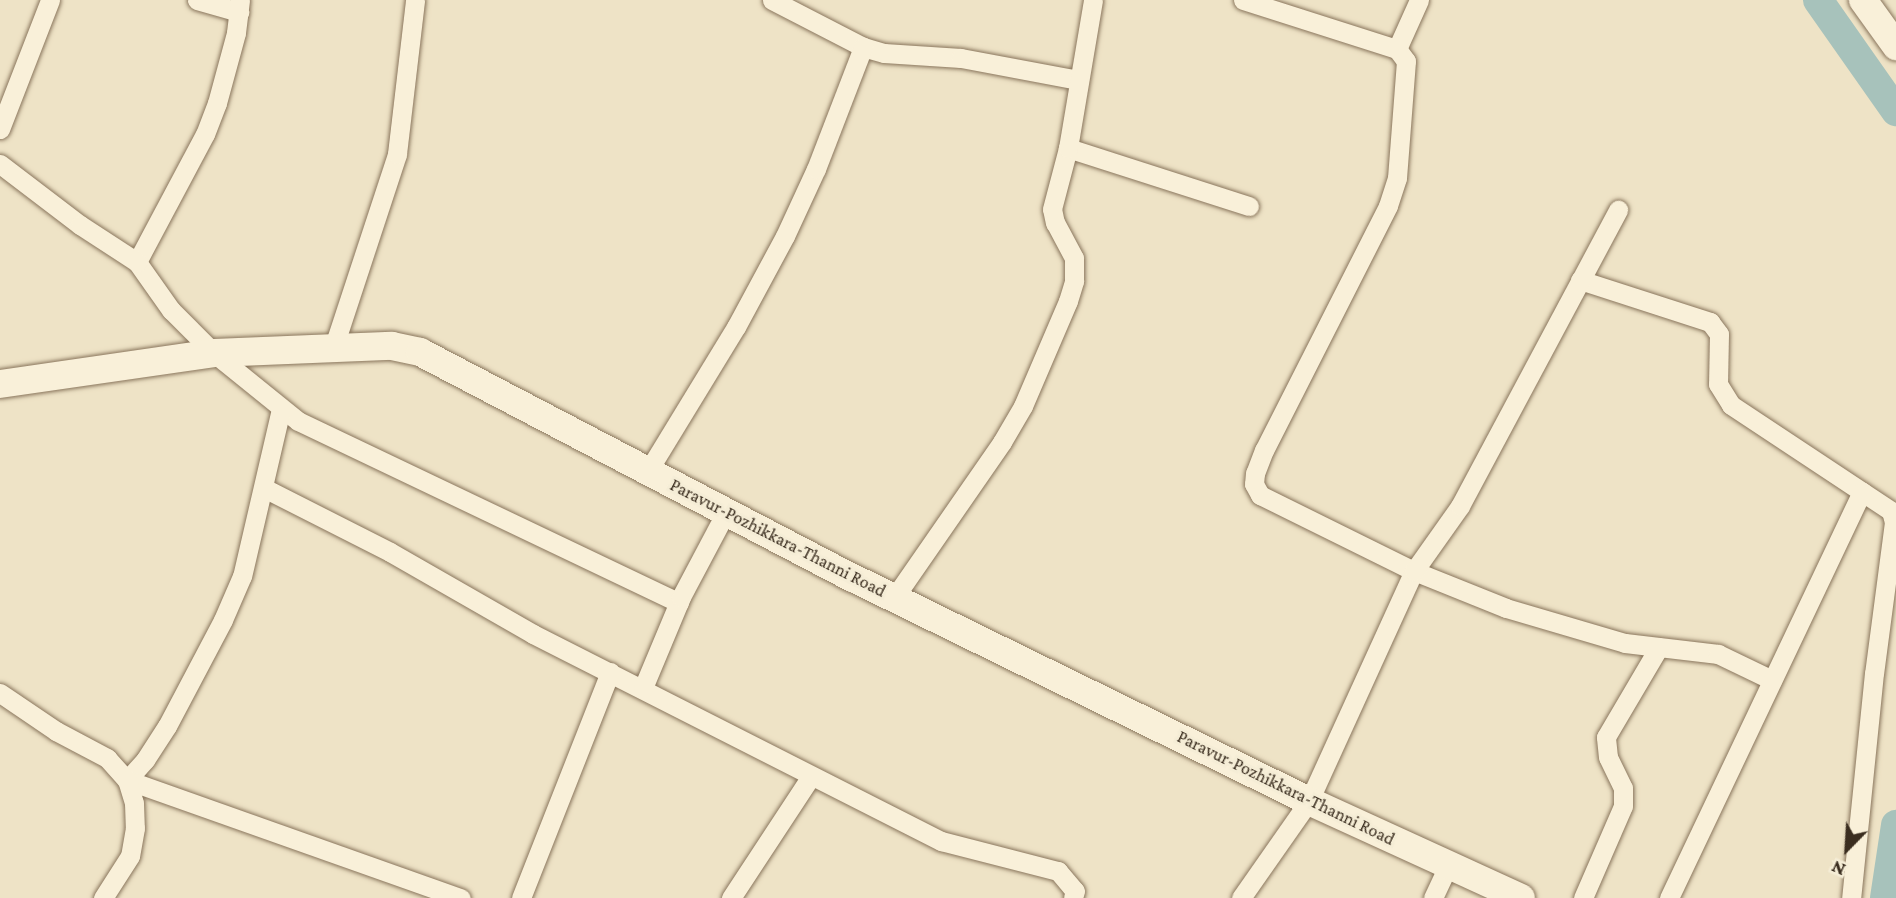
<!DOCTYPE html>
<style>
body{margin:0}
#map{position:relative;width:1896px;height:898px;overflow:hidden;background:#eee3c6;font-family:"Crimson Pro",serif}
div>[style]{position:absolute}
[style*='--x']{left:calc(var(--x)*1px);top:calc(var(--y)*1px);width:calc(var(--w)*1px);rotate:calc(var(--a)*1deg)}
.river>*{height:30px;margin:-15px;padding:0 15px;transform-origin:15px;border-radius:15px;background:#a7c2bb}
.roads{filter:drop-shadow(0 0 2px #89755c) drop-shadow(0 0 2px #89755c)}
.minor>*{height:19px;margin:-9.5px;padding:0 9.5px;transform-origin:9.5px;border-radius:9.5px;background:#f9f0d9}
.secondary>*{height:28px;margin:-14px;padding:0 14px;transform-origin:14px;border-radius:14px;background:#f9f0d9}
span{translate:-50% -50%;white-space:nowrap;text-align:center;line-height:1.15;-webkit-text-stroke:6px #f5edd6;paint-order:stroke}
.street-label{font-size:18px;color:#3a2d1f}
.north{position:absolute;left:1812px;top:814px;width:70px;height:70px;-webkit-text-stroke:5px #f5edd6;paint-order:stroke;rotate:204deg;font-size:19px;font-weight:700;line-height:28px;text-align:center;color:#3a2d1f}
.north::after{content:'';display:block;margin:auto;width:24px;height:32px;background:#3a2d1f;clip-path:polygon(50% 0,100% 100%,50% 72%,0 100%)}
</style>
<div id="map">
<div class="river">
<div style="--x:1818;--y:0;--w:136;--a:54.9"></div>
<div style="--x:1885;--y:898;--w:74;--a:-81.4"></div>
</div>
<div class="roads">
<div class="minor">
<div style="--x:197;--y:0;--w:44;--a:15.9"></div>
<div style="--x:240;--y:0;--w:33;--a:97"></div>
<div style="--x:236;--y:33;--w:73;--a:105.2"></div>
<div style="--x:217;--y:103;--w:33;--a:111"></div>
<div style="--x:205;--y:134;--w:145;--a:118"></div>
<div style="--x:137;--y:262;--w:59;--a:54.7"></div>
<div style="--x:171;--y:310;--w:61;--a:45"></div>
<div style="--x:214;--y:353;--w:108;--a:39"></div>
<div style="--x:298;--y:421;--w:422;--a:25.5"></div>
<div style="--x:772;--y:0;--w:102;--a:27.3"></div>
<div style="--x:863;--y:47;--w:22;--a:16"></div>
<div style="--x:884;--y:53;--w:77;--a:3.7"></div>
<div style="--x:961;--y:58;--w:120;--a:10.6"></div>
<div style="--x:1243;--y:0;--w:162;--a:17.7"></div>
<div style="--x:1397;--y:49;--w:15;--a:53"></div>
<div style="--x:1406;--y:61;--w:117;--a:94.4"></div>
<div style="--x:1397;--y:178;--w:29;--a:108"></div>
<div style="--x:1388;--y:206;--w:274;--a:116.9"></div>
<div style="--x:1264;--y:450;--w:25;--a:111"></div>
<div style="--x:1255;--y:473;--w:11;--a:95"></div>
<div style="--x:1254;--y:484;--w:13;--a:61"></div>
<div style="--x:1260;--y:495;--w:172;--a:26.3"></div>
<div style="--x:1414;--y:571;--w:99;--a:21.9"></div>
<div style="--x:1506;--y:608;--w:124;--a:16.4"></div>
<div style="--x:1625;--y:643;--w:94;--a:6.7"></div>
<div style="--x:1718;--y:654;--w:60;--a:25.7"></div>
<div style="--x:1397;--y:49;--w:54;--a:-65.8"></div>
<div style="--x:0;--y:129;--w:138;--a:-68.8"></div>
<div style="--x:1068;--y:148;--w:190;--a:17.8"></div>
<div style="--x:0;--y:164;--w:101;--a:37.3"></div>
<div style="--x:80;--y:225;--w:68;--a:33"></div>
<div style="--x:1580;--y:280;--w:137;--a:17.9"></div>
<div style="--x:1710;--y:322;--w:15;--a:53"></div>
<div style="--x:1719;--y:334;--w:50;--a:91.1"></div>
<div style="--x:1718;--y:384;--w:25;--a:58"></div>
<div style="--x:1731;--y:405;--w:192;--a:33.5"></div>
<div style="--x:1891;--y:511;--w:11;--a:75"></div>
<div style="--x:1894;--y:522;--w:152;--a:97.5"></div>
<div style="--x:1874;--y:673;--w:226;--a:95.8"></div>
<div style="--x:333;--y:349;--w:205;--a:-71.8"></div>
<div style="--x:397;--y:154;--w:155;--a:-83.3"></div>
<div style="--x:281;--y:409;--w:171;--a:103.1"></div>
<div style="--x:242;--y:576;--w:48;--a:113.4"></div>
<div style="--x:223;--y:620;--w:120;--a:117.8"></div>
<div style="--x:167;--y:726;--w:40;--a:122.9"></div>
<div style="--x:145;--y:760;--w:27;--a:132"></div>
<div style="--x:127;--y:780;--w:354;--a:19.5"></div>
<div style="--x:648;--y:471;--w:169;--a:-58.6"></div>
<div style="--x:736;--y:327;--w:103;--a:-61.7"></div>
<div style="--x:785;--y:236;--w:74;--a:-65.2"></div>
<div style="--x:816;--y:169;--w:131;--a:-68.9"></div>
<div style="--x:264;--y:488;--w:141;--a:26.9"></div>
<div style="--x:390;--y:552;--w:165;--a:29.8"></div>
<div style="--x:533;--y:634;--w:458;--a:26.9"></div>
<div style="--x:941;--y:841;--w:121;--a:14.4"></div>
<div style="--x:1058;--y:871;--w:26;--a:50"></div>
<div style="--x:1075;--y:891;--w:7;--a:106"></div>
<div style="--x:894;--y:598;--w:190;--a:-55.3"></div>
<div style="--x:1002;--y:442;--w:42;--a:-59.7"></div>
<div style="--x:1023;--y:406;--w:114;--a:-66.8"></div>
<div style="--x:1068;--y:301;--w:21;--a:-73"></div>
<div style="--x:1074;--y:281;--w:23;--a:-90"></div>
<div style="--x:1074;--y:258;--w:40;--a:-118"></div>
<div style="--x:1055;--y:223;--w:14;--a:-102"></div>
<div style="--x:1052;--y:209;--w:63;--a:-75.3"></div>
<div style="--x:1068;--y:148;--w:150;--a:-80.4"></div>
<div style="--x:643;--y:688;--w:99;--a:-67.3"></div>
<div style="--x:681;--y:597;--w:96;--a:-62.1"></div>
<div style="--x:0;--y:693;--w:68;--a:34.2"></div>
<div style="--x:56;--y:731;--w:58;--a:27.9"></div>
<div style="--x:107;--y:758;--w:30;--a:48"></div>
<div style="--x:127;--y:780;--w:24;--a:73"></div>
<div style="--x:134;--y:803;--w:25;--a:88"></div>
<div style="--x:135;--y:828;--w:28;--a:100"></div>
<div style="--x:130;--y:856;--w:50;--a:122.7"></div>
<div style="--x:521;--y:898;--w:243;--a:-68.5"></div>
<div style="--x:731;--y:898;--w:146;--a:-56.7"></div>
<div style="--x:1241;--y:898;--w:118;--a:-55"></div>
<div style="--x:1309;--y:801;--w:253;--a:-65.5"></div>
<div style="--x:1414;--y:571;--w:80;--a:-54.7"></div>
<div style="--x:1460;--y:506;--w:336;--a:-61.9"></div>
<div style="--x:1433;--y:898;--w:35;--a:-65"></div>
<div style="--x:1583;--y:898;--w:100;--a:-66.5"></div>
<div style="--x:1623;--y:806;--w:18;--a:-90"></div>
<div style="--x:1623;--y:788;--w:34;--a:-116"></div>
<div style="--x:1608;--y:757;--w:20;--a:-96"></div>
<div style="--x:1606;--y:737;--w:104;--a:-59.5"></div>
<div style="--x:1669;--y:898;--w:450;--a:-64.6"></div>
</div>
<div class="secondary">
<div style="--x:1863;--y:0;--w:57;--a:54.3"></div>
<div style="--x:0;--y:384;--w:216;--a:-8.2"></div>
<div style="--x:214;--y:353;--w:178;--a:-2.3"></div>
<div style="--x:392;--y:346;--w:29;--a:12"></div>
<div style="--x:420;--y:352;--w:488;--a:27.6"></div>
<div style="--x:853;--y:578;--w:508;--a:26.06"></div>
<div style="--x:1309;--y:801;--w:233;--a:24.6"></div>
</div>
</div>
<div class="street-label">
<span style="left:778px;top:538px;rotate:27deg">Paravur-Pozhikkara-Thanni Road</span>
<span style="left:1286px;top:788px;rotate:26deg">Paravur-Pozhikkara-Thanni Road</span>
</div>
<div class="north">N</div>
</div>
